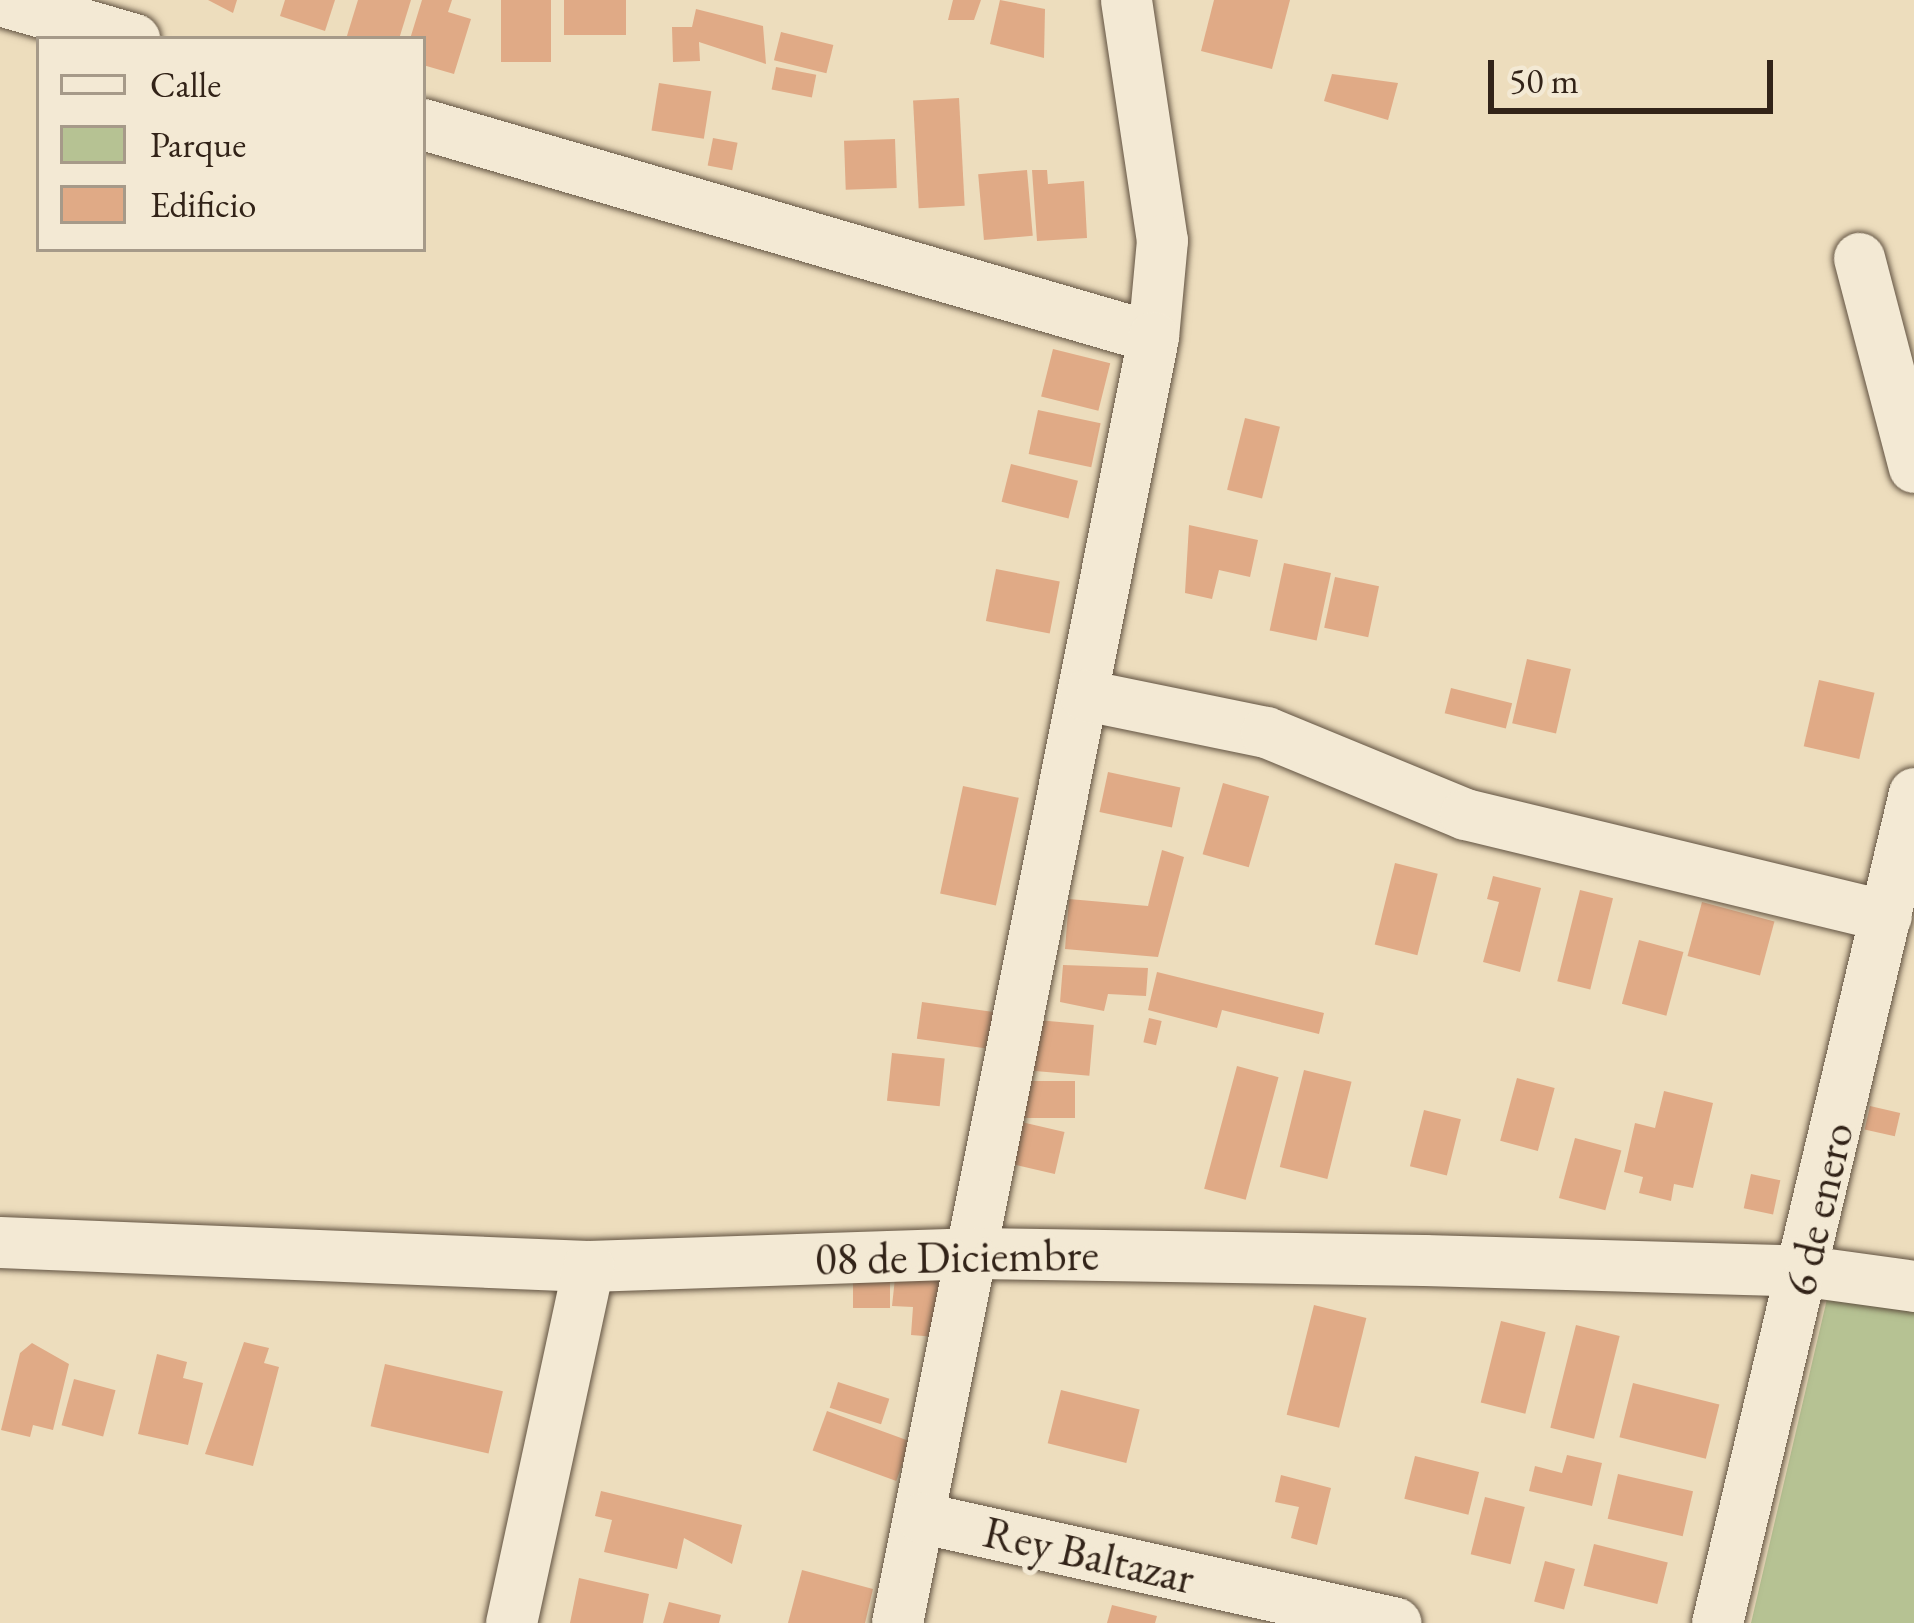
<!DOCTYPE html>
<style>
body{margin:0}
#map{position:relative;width:1914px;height:1623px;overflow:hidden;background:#edddbd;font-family:"EB Garamond",serif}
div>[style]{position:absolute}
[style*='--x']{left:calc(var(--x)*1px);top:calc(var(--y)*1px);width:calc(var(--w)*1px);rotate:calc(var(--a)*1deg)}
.green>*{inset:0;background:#b6c293}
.building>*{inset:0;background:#e0aa86;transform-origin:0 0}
.roads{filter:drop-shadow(0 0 3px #615241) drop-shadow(0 0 3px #615241)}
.minor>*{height:51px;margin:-25.5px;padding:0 25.5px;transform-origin:25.5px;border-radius:25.5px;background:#f3e9d4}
span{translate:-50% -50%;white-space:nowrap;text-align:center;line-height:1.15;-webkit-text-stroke:10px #f3e9d4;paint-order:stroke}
.street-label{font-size:45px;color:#322318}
.legend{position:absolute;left:36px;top:36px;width:390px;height:216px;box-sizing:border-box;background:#f3e9d4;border:3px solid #a69a89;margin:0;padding:15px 21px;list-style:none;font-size:36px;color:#322318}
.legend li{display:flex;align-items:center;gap:24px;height:60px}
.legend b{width:60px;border:3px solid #a69a89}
.scale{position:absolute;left:1488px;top:60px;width:285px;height:54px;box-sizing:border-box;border:6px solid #322318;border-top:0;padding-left:15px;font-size:36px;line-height:42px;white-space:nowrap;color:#322318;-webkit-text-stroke:9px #f3e9d4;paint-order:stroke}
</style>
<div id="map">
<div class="green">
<div style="clip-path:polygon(1827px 1299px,1914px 1310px,1914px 1623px,1751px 1623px)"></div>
</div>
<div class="building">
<div style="clip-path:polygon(208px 0,237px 0,233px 13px)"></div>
<div style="clip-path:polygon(285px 0,335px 0,325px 31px,280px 16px)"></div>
<div style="clip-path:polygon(358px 0,411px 0,399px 39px,346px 39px)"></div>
<div style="clip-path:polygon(422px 0,452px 0,448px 12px,471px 19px,454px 74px,423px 65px,423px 39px,410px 39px)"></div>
<div style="left:501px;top:0;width:50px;height:62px"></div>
<div style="left:564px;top:0;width:62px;height:35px"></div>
<div style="clip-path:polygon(953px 0,981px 0,974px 20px,948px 20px)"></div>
<div style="clip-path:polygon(1000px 0,1045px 9px,1044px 58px,990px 44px)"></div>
<div style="clip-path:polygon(1214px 0,1290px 0,1272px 69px,1201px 51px)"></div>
<div style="clip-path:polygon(696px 9px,763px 26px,766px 64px,699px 42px,700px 61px,673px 62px,672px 27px,692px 27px)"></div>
<div style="left:781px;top:32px;width:54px;height:29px;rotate:14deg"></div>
<div style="left:776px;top:67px;width:41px;height:23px;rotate:11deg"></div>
<div style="clip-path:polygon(1332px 74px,1398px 83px,1388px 120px,1324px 101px)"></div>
<div style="left:659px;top:83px;width:53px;height:48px;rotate:9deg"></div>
<div style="left:959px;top:98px;width:108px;height:46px;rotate:87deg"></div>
<div style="left:713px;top:138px;width:25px;height:28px;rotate:11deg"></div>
<div style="left:895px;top:139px;width:49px;height:51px;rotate:88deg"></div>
<div style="left:1027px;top:170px;width:66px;height:49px;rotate:85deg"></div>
<div style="clip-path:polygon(1032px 170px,1047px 170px,1048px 184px,1084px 181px,1087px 238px,1037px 241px)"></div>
<div style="left:1053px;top:349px;width:59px;height:49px;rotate:14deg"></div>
<div style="left:1038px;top:410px;width:64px;height:45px;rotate:12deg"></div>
<div style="left:1245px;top:418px;width:36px;height:74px;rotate:14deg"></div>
<div style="left:1011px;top:464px;width:69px;height:39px;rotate:14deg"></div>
<div style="clip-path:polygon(1189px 525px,1258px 540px,1250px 577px,1219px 570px,1212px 599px,1185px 593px)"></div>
<div style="left:1284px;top:563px;width:48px;height:69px;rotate:12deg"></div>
<div style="left:996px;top:569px;width:65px;height:53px;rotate:11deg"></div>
<div style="left:1335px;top:577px;width:45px;height:52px;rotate:12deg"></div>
<div style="left:1527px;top:659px;width:45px;height:66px;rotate:13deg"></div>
<div style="left:1819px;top:680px;width:57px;height:68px;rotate:13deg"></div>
<div style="left:1451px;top:688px;width:63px;height:26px;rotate:14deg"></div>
<div style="left:1108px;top:772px;width:74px;height:41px;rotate:12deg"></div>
<div style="left:1223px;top:783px;width:48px;height:74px;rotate:16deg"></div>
<div style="left:963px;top:786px;width:57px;height:110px;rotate:12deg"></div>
<div style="clip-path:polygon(1162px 850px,1184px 857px,1158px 957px,1065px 949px,1069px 899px,1148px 906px)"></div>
<div style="left:1395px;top:863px;width:44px;height:84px;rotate:14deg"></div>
<div style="clip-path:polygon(1493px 876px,1541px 888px,1520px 972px,1483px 962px,1499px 902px,1487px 899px)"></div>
<div style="left:1580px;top:890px;width:34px;height:94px;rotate:14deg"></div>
<div style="left:1702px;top:902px;width:75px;height:56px;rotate:15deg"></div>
<div style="left:1639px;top:940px;width:46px;height:66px;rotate:15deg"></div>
<div style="clip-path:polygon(1063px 965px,1148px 968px,1146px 996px,1108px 994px,1104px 1011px,1060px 1002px)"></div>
<div style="clip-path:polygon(1157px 972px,1324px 1013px,1319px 1034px,1222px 1010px,1217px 1028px,1148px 1010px)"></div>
<div style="left:922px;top:1002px;width:76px;height:37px;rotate:8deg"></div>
<div style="left:1149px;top:1018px;width:13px;height:25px;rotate:13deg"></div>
<div style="left:1037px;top:1020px;width:57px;height:51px;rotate:5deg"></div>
<div style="left:892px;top:1053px;width:53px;height:48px;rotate:6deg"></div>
<div style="left:1237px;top:1066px;width:43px;height:127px;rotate:15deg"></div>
<div style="left:1304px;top:1070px;width:49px;height:100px;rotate:14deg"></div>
<div style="left:1517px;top:1078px;width:39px;height:65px;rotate:15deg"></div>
<div style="left:1016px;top:1081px;width:59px;height:37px"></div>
<div style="clip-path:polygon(1664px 1091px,1713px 1103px,1693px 1188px,1674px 1184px,1671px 1201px,1639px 1193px,1643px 1177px,1624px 1172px,1635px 1123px,1655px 1128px)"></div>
<div style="left:1870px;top:1106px;width:31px;height:24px;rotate:13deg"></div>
<div style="left:1424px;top:1110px;width:38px;height:58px;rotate:14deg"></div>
<div style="left:1008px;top:1119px;width:58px;height:43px;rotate:13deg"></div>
<div style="left:1575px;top:1138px;width:48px;height:62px;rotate:15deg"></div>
<div style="left:1751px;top:1174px;width:30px;height:35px;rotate:12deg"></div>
<div style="clip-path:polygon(896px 1269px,941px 1273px,936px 1337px,911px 1335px,913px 1307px,892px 1306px)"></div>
<div style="left:853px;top:1281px;width:37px;height:27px"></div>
<div style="left:1314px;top:1305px;width:54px;height:113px;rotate:14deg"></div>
<div style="left:1501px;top:1321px;width:46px;height:84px;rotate:14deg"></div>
<div style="left:1576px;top:1325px;width:45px;height:106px;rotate:14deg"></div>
<div style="clip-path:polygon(244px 1342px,269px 1348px,264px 1363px,279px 1367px,253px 1466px,205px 1454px)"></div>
<div style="clip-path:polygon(32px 1343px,69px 1364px,53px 1430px,33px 1425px,30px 1437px,1px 1430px,20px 1353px)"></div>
<div style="clip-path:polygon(157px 1354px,187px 1362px,183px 1378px,203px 1383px,188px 1445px,138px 1434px)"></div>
<div style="left:385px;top:1364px;width:121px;height:64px;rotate:13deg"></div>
<div style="left:74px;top:1379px;width:43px;height:48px;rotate:15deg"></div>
<div style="left:838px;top:1382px;width:54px;height:27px;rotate:18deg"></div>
<div style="left:1633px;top:1383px;width:89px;height:56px;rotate:14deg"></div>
<div style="left:1061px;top:1390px;width:81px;height:55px;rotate:14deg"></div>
<div style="left:827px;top:1411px;width:89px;height:42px;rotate:20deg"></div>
<div style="clip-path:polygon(1567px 1455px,1602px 1463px,1592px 1506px,1529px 1491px,1535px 1466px,1562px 1473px)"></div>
<div style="left:1415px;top:1456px;width:66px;height:44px;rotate:14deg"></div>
<div style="left:1618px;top:1474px;width:77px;height:46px;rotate:13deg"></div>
<div style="clip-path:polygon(1281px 1475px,1331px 1488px,1317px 1545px,1291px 1538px,1299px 1507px,1275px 1502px)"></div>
<div style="clip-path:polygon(601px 1491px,742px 1525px,732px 1564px,684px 1538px,677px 1569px,604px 1552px,612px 1520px,595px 1516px)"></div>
<div style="left:1485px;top:1497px;width:41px;height:59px;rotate:14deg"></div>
<div style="left:1594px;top:1544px;width:76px;height:43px;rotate:14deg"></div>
<div style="left:1545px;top:1561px;width:31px;height:42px;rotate:15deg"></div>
<div style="clip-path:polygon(802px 1570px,873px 1589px,865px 1623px,788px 1623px)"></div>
<div style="clip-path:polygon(579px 1578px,649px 1594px,643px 1623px,570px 1623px)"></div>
<div style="clip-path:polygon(669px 1602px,721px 1615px,719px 1623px,663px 1623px)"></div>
<div style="clip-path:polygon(1112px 1605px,1157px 1616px,1155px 1623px,1107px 1623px)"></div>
</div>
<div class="roads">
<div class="minor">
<div style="--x:0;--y:0;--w:140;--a:16.2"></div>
<div style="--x:1126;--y:0;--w:243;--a:81.5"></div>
<div style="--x:1162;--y:240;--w:97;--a:95.3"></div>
<div style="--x:423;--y:124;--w:760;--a:16.27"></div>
<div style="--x:1153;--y:337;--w:1311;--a:101.26"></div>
<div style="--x:1859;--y:258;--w:216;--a:75.3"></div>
<div style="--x:1085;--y:695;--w:185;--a:11.6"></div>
<div style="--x:1266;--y:732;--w:215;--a:22.4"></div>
<div style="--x:1465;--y:814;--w:433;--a:13.6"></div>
<div style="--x:0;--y:1242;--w:588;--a:2.34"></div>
<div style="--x:588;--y:1266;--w:390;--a:-1.9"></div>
<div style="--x:978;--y:1253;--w:446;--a:0.9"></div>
<div style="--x:1424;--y:1260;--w:382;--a:1.6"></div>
<div style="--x:1806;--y:1271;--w:109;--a:7.9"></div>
<div style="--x:923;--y:1518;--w:484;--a:12.5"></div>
<div style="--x:511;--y:1623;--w:365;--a:-77.8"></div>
<div style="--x:1717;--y:1623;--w:853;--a:-76.65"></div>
</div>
</div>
<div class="street-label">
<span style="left:1819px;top:1209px;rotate:-77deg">6 de enero</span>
<span style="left:957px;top:1257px;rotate:-1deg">08 de Diciembre</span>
<span style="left:1089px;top:1555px;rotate:13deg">Rey Baltazar</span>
</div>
<ul class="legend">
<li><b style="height:15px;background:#f3e9d4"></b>Calle</li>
<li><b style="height:33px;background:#b6c293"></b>Parque</li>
<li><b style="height:33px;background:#e0aa86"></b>Edificio</li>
</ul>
<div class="scale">50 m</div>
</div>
